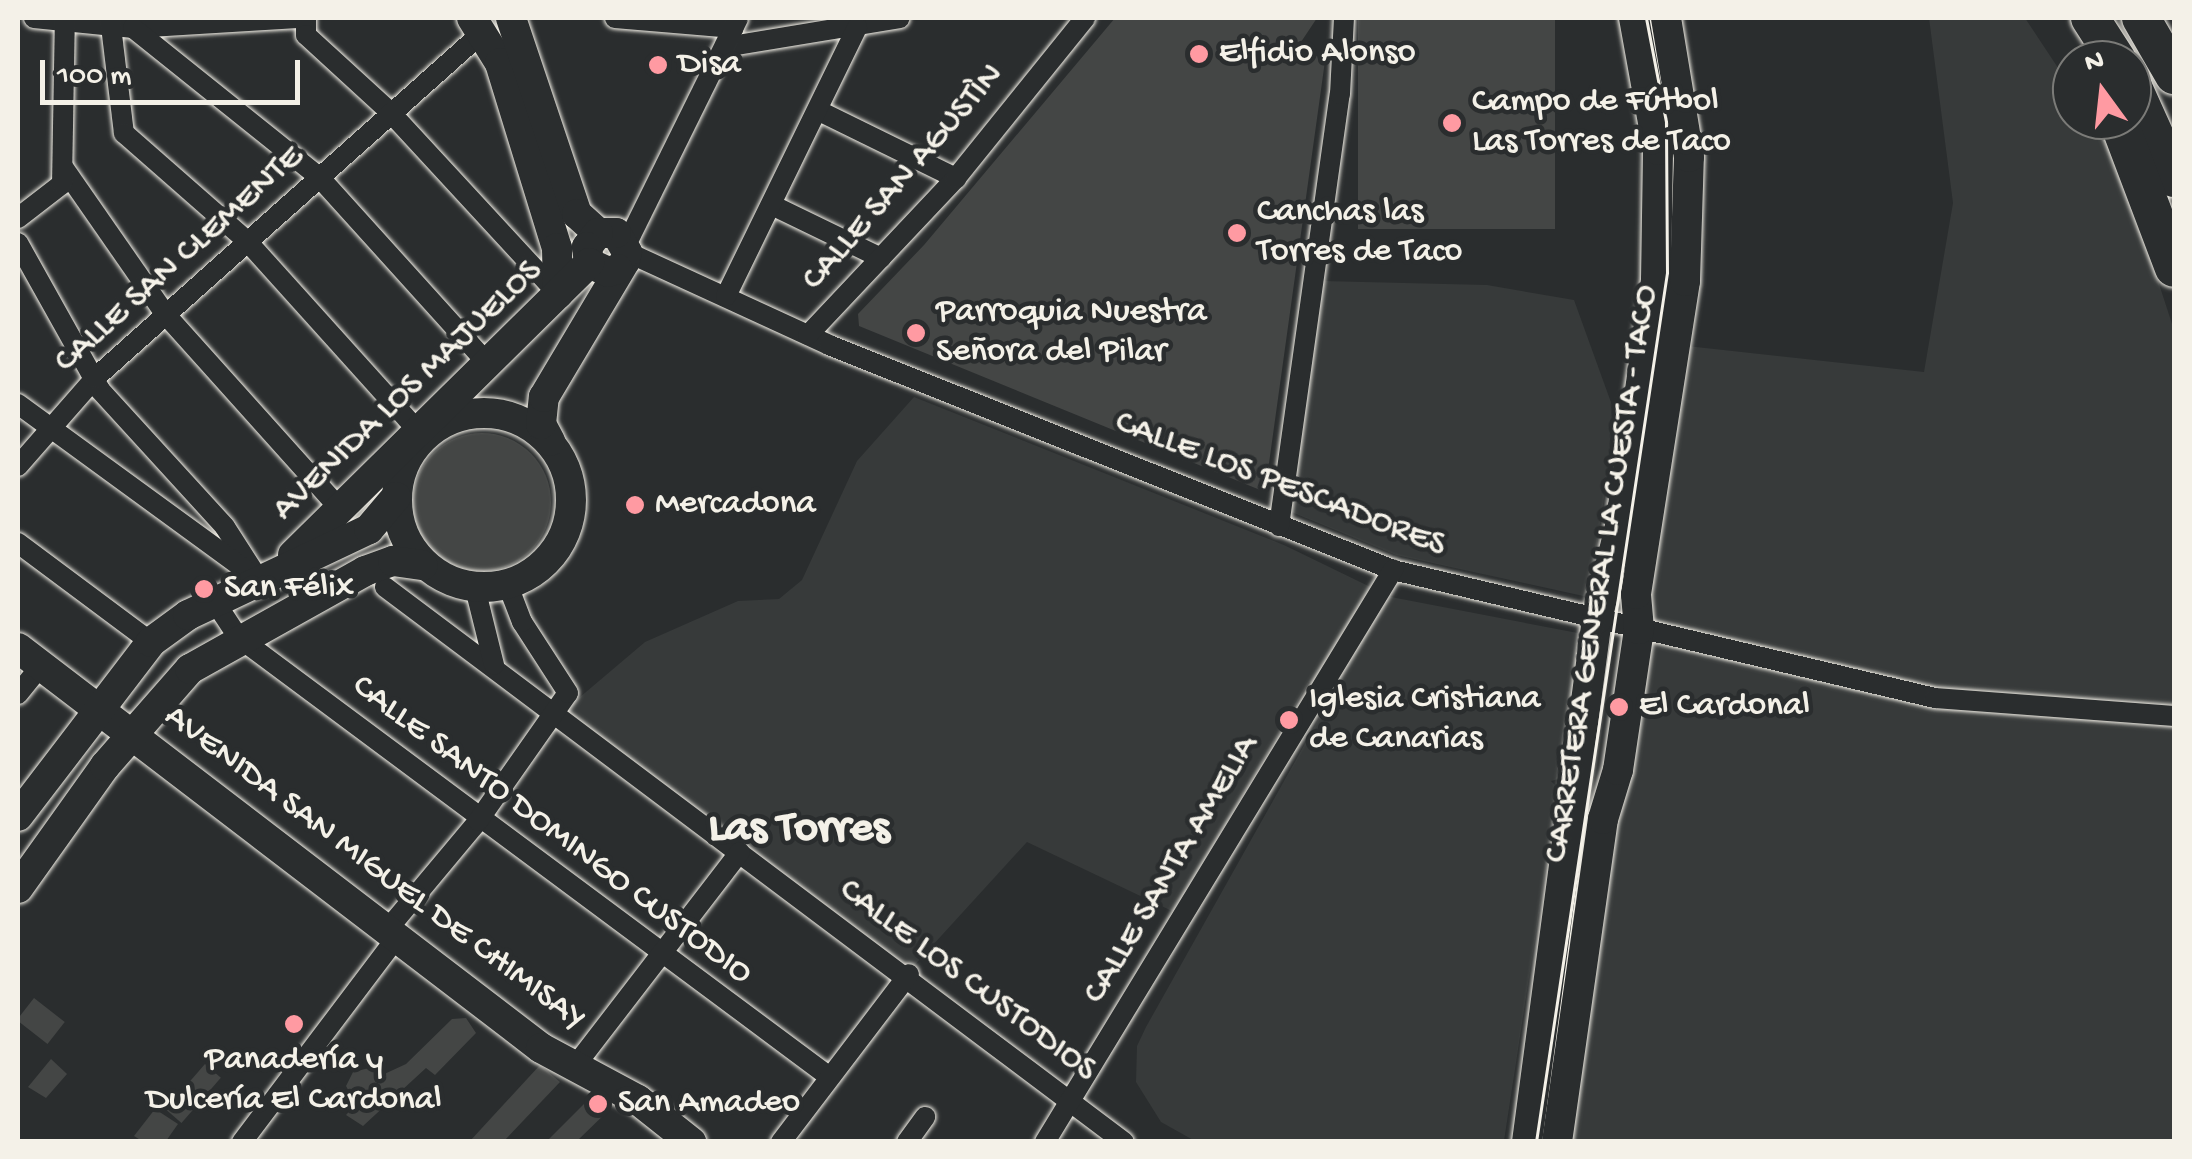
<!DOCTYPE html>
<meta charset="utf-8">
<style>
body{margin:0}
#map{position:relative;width:2192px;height:1159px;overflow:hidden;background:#2a2d2e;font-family:"Gochi Hand",sans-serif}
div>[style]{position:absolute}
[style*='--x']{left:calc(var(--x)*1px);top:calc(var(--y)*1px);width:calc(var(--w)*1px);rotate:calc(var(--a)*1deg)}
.built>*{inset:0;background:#373a3a}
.green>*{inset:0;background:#444645;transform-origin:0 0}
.round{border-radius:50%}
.roads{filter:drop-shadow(0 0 2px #f4f1e8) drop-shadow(0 0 2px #f4f1e8)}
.street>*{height:20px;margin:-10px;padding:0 10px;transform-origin:10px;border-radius:10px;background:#2a2d2e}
.secondary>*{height:30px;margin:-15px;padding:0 15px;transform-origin:15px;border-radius:15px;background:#2a2d2e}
.secondary>.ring{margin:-15px;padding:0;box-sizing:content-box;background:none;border:30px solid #2a2d2e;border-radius:50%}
.highway>*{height:38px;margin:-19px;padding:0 19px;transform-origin:19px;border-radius:19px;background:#2a2d2e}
.tram>*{height:2.5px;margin:-1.25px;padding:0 1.25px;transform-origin:1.25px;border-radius:1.25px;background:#f4f1e8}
.dots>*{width:28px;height:28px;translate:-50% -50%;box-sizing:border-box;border:5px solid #2a2d2e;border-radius:50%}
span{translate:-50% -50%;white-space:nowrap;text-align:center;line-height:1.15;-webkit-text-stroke:9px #2a2d2e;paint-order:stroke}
.poi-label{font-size:35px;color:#f4f1e8}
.left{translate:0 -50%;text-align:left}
.street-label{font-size:35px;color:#f4f1e8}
.district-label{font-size:45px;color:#f4f1e8;font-weight:700}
.frame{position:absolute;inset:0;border:20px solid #f4f1e8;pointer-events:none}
.north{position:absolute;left:2052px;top:40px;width:100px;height:100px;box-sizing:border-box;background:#2a2d2e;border:2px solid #7b7b78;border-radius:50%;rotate:345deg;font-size:28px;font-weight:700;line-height:40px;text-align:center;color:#f4f1e8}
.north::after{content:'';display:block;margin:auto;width:35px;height:45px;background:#ff9aa2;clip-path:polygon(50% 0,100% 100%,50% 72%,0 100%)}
.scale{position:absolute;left:40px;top:60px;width:260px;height:45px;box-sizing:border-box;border:5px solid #f4f1e8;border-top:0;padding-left:12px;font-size:30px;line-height:35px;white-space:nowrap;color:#f4f1e8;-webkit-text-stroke:8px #2a2d2e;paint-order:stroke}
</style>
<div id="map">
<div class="built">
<div style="clip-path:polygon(1929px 18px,2025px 18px,2072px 89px,2072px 120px,2093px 120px,2118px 158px,2174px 330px,2174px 1141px,1566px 1142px,1687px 346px,1924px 372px,1953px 203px)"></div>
<div style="clip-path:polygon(1323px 281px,1487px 285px,1574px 300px,1617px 419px,1588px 597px,1396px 555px,1289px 511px)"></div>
<div style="clip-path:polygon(914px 397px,1284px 545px,1391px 597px,1583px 634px,1559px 779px,1551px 781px,1558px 788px,1504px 1141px,1195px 1141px,1161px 1122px,1136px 1082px,1137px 1046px,1146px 1027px,1334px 692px,1309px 682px,1174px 912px,1027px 842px,911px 969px,560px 714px,645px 642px,738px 601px,779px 599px,802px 580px,857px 461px)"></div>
</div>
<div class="green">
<div style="clip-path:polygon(1115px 18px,1317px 18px,1299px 45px,1325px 61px,1265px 492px,859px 326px,858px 314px,924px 245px)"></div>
<div style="left:1358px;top:18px;width:197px;height:211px"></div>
<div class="round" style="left:413px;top:433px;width:138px;height:138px"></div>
<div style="left:34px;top:998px;width:39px;height:28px;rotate:38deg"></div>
<div style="clip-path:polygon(466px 1018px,476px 1033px,435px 1075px,426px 1068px,363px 1126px,346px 1115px,356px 1104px,346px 1086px,353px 1072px,369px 1068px,380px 1076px,406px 1064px,452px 1019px)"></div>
<div style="clip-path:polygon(51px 1059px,67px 1074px,46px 1098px,28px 1087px)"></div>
<div style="left:205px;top:1064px;width:21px;height:60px;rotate:41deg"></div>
<div style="clip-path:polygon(540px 1065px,560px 1082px,504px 1141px,470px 1141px)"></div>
<div style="clip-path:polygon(594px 1094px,612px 1107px,577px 1141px,547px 1141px)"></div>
<div style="clip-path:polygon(155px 1109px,178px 1124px,166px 1141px,142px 1141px,134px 1136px)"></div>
</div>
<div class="roads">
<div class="street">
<div style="--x:34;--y:18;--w:100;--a:5.8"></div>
<div style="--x:133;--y:28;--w:165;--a:-3.5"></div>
<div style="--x:110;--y:18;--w:116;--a:83.1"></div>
<div style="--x:124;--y:133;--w:164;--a:41.3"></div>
<div style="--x:247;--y:241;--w:260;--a:48"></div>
<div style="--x:306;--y:18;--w:17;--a:90"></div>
<div style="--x:306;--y:35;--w:115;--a:42.5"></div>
<div style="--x:391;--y:113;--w:246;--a:47.3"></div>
<div style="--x:615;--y:18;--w:119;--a:4.8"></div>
<div style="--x:133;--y:28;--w:240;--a:38.7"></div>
<div style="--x:320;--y:178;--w:252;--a:47.9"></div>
<div style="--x:725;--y:47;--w:177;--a:-9.4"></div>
<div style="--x:819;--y:111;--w:153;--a:26.1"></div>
<div style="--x:63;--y:167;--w:180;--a:55.2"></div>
<div style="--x:166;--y:315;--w:259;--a:48.1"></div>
<div style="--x:772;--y:205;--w:121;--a:25.9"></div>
<div style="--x:18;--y:218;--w:56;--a:-37.7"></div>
<div style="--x:62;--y:184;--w:166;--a:-89"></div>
<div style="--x:18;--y:243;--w:168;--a:60.8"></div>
<div style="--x:100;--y:390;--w:185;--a:47.6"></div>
<div style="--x:225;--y:527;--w:63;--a:57.3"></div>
<div style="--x:626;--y:245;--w:253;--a:-63.7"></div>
<div style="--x:627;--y:252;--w:222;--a:24.7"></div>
<div style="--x:829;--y:345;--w:607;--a:21.75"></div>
<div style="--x:1393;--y:570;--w:557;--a:13.29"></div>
<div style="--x:1935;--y:698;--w:240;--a:4.3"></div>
<div style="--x:726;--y:296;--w:299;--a:-64"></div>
<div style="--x:808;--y:335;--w:216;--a:-46.7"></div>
<div style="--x:956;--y:178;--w:206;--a:-51.1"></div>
<div style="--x:18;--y:404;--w:287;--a:36.1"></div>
<div style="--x:18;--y:466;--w:117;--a:-48.8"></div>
<div style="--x:95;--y:378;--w:521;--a:-41.73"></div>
<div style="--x:1279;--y:526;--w:436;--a:-82"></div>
<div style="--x:1340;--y:94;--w:76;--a:-87"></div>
<div style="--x:18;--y:543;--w:166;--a:36.7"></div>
<div style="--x:385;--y:587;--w:924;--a:36.91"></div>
<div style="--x:475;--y:588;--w:79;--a:76.1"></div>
<div style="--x:215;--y:602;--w:42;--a:56.7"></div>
<div style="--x:238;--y:637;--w:734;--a:36.64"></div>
<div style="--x:18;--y:694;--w:36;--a:-51"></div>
<div style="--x:387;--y:930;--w:142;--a:-50.1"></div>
<div style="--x:478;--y:821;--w:156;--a:-54.9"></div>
<div style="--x:568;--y:693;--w:85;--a:-122.9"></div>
<div style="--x:522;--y:622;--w:39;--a:-111"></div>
<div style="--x:575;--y:1066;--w:270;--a:-52.4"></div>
<div style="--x:242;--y:1142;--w:257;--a:-52.9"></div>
<div style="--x:781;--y:1142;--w:211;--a:-52.7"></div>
<div style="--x:907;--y:1142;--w:31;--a:-54"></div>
<div style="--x:1045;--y:1142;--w:670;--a:-58.68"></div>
</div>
<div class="secondary">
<div style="--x:472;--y:18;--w:53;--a:58.1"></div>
<div style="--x:500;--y:63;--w:194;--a:72.9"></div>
<div style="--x:557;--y:248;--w:46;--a:88.8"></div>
<div style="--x:511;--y:18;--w:207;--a:71.4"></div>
<div style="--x:577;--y:214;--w:28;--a:42"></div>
<div class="ring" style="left:397px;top:413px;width:144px;height:144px"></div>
<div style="--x:550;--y:441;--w:19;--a:-118"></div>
<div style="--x:541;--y:424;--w:27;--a:-84"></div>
<div style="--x:544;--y:397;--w:158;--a:-59.2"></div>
<div style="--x:625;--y:261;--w:9;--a:-77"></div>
<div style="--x:627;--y:252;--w:22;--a:-120"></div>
<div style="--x:616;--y:233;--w:18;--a:180"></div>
<div style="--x:598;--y:233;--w:18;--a:128"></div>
<div style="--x:587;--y:247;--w:16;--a:83"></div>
<div style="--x:589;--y:263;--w:21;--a:25"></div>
<div style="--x:608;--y:272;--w:10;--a:-17"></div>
<div style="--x:293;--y:555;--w:416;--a:-44.6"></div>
<div style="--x:18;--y:648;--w:658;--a:37.41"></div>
<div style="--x:541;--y:1048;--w:110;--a:28.2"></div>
<div style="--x:638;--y:1100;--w:68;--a:38.4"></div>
<div style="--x:18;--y:816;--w:219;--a:-52.6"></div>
<div style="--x:151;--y:642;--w:46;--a:-36.1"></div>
<div style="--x:188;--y:615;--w:200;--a:-25.4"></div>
<div style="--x:369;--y:529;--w:42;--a:-49.8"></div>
<div style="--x:18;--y:888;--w:150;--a:-54.5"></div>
<div style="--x:105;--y:766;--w:129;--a:-48.8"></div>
<div style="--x:190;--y:669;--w:201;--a:-29.2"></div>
<div style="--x:365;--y:571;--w:30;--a:-20"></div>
<div style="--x:393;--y:561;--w:30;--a:8"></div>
<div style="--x:1527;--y:1142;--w:528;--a:-82.38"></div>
<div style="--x:1597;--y:619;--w:95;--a:-76"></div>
<div style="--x:1620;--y:527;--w:250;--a:-81.7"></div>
<div style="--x:1656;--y:280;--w:130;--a:-89.1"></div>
<div style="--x:1658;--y:150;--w:134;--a:-100.3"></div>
<div style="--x:1557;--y:1142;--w:326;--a:-81.9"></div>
<div style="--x:1603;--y:819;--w:51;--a:-73"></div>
<div style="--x:1618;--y:770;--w:143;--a:-81.5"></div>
<div style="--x:1639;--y:629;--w:35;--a:-95"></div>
<div style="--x:1636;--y:594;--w:317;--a:-81.1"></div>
<div style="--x:1685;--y:281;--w:124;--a:-88.2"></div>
<div style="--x:1689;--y:157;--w:141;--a:-99.4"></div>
</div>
<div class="highway">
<div style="--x:2090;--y:18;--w:50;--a:57.3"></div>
<div style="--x:2141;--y:18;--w:66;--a:59.9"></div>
<div style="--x:2132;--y:85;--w:102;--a:65.7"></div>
<div style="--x:2118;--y:120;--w:158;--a:69.3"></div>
</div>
</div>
<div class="tram">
<div style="--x:1536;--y:1142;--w:879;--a:-81.43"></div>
<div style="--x:1667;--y:273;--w:151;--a:-90.4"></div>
<div style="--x:1666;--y:122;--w:106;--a:-100.9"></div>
</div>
<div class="dots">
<div style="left:1199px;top:54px;background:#ff9aa2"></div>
<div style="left:658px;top:65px;background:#ff9aa2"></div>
<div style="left:1452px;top:123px;background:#ff9aa2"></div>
<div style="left:1237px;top:233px;background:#ff9aa2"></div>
<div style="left:916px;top:333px;background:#ff9aa2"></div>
<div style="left:635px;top:505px;background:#ff9aa2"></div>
<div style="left:204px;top:589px;background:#ff9aa2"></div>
<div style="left:1619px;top:707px;background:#ff9aa2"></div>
<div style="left:1289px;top:720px;background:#ff9aa2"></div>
<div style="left:294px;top:1024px;background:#ff9aa2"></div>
<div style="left:598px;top:1104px;background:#ff9aa2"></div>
</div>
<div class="poi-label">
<span class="left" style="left:1219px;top:54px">Elfidio Alonso</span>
<span class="left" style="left:678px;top:65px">Disa</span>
<span class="left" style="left:1472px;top:123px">Campo de Fútbol<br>Las Torres de Taco</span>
<span class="left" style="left:1257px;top:233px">Canchas las<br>Torres de Taco</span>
<span class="left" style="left:936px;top:333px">Parroquia Nuestra<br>Señora del Pilar</span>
<span class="left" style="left:655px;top:505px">Mercadona</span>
<span class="left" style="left:224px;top:589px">San Félix</span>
<span class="left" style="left:1309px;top:720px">Iglesia Cristiana<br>de Canarias</span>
<span class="left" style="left:1639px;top:707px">El Cardonal</span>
<span style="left:294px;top:1081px">Panadería y<br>Dulcería El Cardonal</span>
<span class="left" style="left:618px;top:1104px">San Amadeo</span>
</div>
<div class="street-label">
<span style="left:904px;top:178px;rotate:-49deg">CALLE SAN AGUSTÌN</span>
<span style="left:180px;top:260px;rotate:-42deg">CALLE SAN CLEMENTE</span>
<span style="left:408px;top:391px;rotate:-44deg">AVENIDA LOS MAJUELOS</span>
<span style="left:1280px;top:485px;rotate:21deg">CALLE LOS PESCADORES</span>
<span style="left:1603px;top:574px;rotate:-81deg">CARRETERA GENERAL LA CUESTA - TACO</span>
<span style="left:551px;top:831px;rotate:37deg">CALLE SANTO DOMINGO CUSTODIO</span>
<span style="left:374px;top:869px;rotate:37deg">AVENIDA SAN MIGUEL DE CHIMISAY</span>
<span style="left:1172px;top:870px;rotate:-59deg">CALLE SANTA AMELIA</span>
<span style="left:967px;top:981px;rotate:37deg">CALLE LOS CUSTODIOS</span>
</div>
<div class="district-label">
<span style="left:799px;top:830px">Las Torres</span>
</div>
<div class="frame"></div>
<div class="north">N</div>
<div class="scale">100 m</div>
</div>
